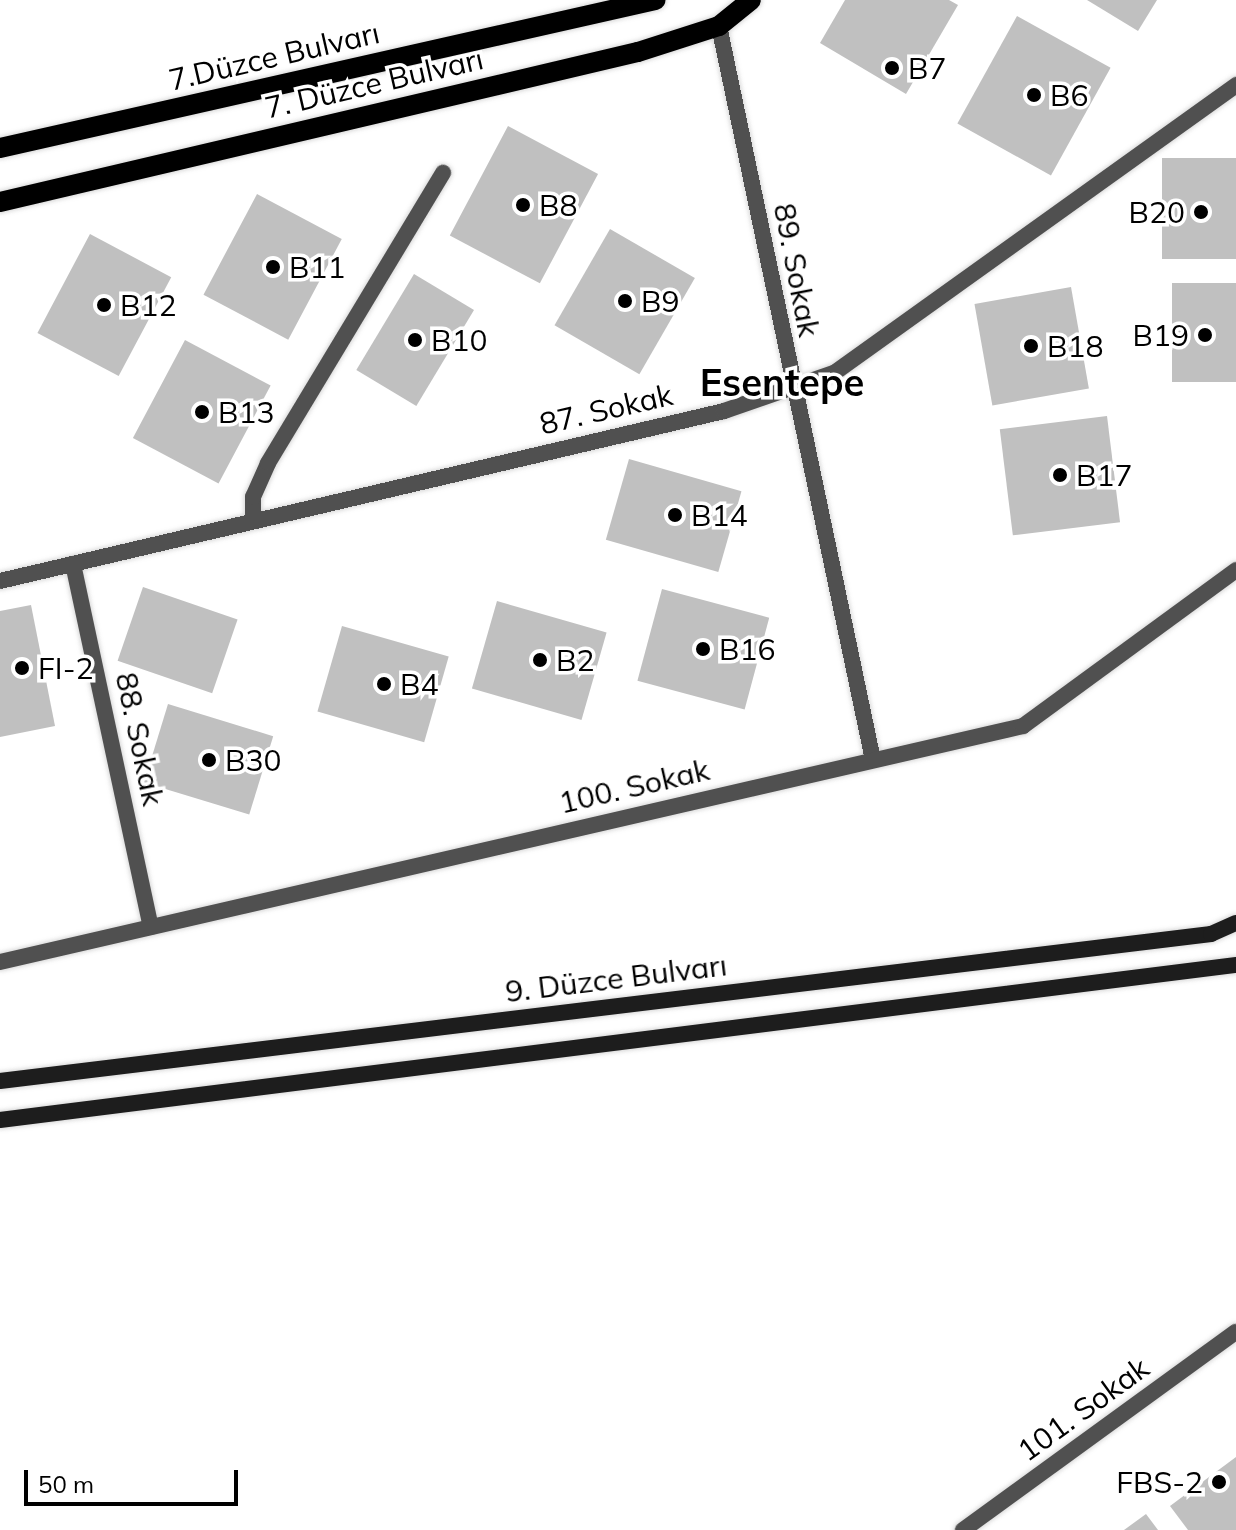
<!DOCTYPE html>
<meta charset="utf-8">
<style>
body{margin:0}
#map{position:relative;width:1236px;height:1530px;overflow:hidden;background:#fff;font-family:Mulish,sans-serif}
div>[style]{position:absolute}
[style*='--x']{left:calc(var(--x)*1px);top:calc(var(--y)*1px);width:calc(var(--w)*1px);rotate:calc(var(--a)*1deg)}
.building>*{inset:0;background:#c0c0c0;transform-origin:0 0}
.roads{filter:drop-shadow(0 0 2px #dbdbdb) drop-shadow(0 0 2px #dbdbdb)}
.minor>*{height:16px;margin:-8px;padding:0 8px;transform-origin:8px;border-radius:8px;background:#505050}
.secondary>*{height:16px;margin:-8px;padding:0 8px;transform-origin:8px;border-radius:8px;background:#1d1d1d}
.primary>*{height:20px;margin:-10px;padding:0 10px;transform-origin:10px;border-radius:10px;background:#000}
.dots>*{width:22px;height:22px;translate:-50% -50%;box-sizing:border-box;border:4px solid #fff;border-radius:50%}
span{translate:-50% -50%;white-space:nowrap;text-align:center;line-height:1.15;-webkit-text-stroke:7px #fff;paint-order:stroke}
.street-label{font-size:30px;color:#000}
.poi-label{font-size:30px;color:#000}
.left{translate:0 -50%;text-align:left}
.right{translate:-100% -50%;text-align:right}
.district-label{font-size:38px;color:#000;font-weight:700}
.scale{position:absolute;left:24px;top:1470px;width:214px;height:36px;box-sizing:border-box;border:4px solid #000;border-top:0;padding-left:10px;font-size:24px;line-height:28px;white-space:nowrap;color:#000;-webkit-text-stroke:6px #fff;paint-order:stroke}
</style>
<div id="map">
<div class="building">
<div style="clip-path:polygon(845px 0,949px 0,958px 5px,906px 94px,820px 43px)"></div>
<div style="clip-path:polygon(1087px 0,1157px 0,1138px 31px)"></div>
<div style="left:1017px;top:16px;width:107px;height:123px;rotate:29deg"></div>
<div style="left:508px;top:126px;width:102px;height:124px;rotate:28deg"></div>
<div style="left:1236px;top:158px;width:101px;height:74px;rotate:90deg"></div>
<div style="left:257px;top:194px;width:96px;height:114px;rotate:28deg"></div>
<div style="left:610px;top:229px;width:98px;height:111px;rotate:30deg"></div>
<div style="left:90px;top:234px;width:92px;height:112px;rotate:28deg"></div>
<div style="left:414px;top:274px;width:70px;height:112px;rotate:31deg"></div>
<div style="left:1236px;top:283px;width:99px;height:64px;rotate:90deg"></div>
<div style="left:1071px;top:287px;width:103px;height:98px;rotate:80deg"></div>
<div style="left:185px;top:340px;width:97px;height:111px;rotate:28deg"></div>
<div style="left:1107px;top:416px;width:107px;height:108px;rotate:83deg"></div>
<div style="left:629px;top:459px;width:117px;height:84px;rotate:16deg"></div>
<div style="left:143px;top:587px;width:100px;height:78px;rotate:19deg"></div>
<div style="left:662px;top:589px;width:111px;height:95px;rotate:15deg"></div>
<div style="left:497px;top:601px;width:114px;height:91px;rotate:16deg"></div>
<div style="clip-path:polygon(31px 605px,55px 726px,0 737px,0 611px)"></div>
<div style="left:342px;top:626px;width:111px;height:89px;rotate:16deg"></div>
<div style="left:168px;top:704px;width:110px;height:82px;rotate:17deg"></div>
<div style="clip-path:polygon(1236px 1457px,1236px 1530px,1188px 1530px,1170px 1506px)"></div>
<div style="clip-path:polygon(1146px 1514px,1158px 1530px,1124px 1530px)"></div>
</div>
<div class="roads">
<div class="minor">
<div style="--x:719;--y:26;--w:750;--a:78.15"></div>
<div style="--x:253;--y:518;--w:21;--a:-90"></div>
<div style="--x:253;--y:497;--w:37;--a:-66"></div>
<div style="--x:268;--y:463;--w:339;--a:-58.9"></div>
<div style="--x:73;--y:564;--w:371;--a:77.9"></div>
<div style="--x:0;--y:581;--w:744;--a:-13.21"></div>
<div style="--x:724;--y:411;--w:116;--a:-19.1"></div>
<div style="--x:834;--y:373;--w:495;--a:-35.6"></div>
<div style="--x:0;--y:962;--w:1050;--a:-12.99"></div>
<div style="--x:1023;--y:726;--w:264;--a:-36.2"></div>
<div style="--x:963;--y:1530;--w:337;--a:-36"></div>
</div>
<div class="secondary">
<div style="--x:0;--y:1081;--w:1220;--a:-6.92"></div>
<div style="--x:1211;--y:934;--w:27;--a:-24"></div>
<div style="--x:0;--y:1120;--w:1246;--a:-7.15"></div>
</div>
<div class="primary">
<div style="--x:0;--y:148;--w:672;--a:-12.73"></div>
<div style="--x:0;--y:202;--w:655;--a:-13.23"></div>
<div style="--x:638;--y:52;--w:85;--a:-17.8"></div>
<div style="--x:719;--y:26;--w:41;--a:-39.1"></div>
</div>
</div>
<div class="dots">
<div style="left:892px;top:68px;background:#000"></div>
<div style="left:1034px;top:95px;background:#000"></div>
<div style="left:523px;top:205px;background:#000"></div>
<div style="left:1201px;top:212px;background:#000"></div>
<div style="left:273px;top:267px;background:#000"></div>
<div style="left:625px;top:301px;background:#000"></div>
<div style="left:104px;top:305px;background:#000"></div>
<div style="left:1205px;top:335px;background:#000"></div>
<div style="left:415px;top:340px;background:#000"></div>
<div style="left:1031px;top:346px;background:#000"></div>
<div style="left:202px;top:412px;background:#000"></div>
<div style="left:1060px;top:475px;background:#000"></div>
<div style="left:675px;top:515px;background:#000"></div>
<div style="left:703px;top:649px;background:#000"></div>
<div style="left:540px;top:660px;background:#000"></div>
<div style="left:22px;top:668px;background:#000"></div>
<div style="left:384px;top:684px;background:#000"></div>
<div style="left:209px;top:760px;background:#000"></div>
<div style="left:1219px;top:1482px;background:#000"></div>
</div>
<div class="street-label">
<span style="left:274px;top:56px;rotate:-13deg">7.Düzce Bulvarı</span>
<span style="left:374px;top:83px;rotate:-13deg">7. Düzce Bulvarı</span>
<span style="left:797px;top:270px;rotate:79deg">89. Sokak</span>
<span style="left:606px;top:409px;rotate:-13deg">87. Sokak</span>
<span style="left:140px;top:739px;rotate:78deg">88. Sokak</span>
<span style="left:634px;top:786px;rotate:-13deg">100. Sokak</span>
<span style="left:616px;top:978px;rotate:-7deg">9. Düzce Bulvarı</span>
<span style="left:1083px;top:1409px;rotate:-36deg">101. Sokak</span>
</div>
<div class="poi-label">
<span class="left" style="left:908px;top:68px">B7</span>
<span class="left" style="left:1050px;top:95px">B6</span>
<span class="left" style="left:539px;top:205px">B8</span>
<span class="right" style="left:1185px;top:212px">B20</span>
<span class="left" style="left:289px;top:267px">B11</span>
<span class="left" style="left:641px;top:301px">B9</span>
<span class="left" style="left:120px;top:305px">B12</span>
<span class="right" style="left:1189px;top:335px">B19</span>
<span class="left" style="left:431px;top:340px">B10</span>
<span class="left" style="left:1047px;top:346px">B18</span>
<span class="left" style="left:218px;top:412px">B13</span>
<span class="left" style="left:1076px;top:475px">B17</span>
<span class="left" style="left:691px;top:515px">B14</span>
<span class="left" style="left:719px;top:649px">B16</span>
<span class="left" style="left:556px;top:660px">B2</span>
<span class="left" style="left:38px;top:668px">FI-2</span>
<span class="left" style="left:400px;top:684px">B4</span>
<span class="left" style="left:225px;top:760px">B30</span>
<span class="right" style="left:1203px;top:1482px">FBS-2</span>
</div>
<div class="district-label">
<span style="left:782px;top:383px">Esentepe</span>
</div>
<div class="scale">50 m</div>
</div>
